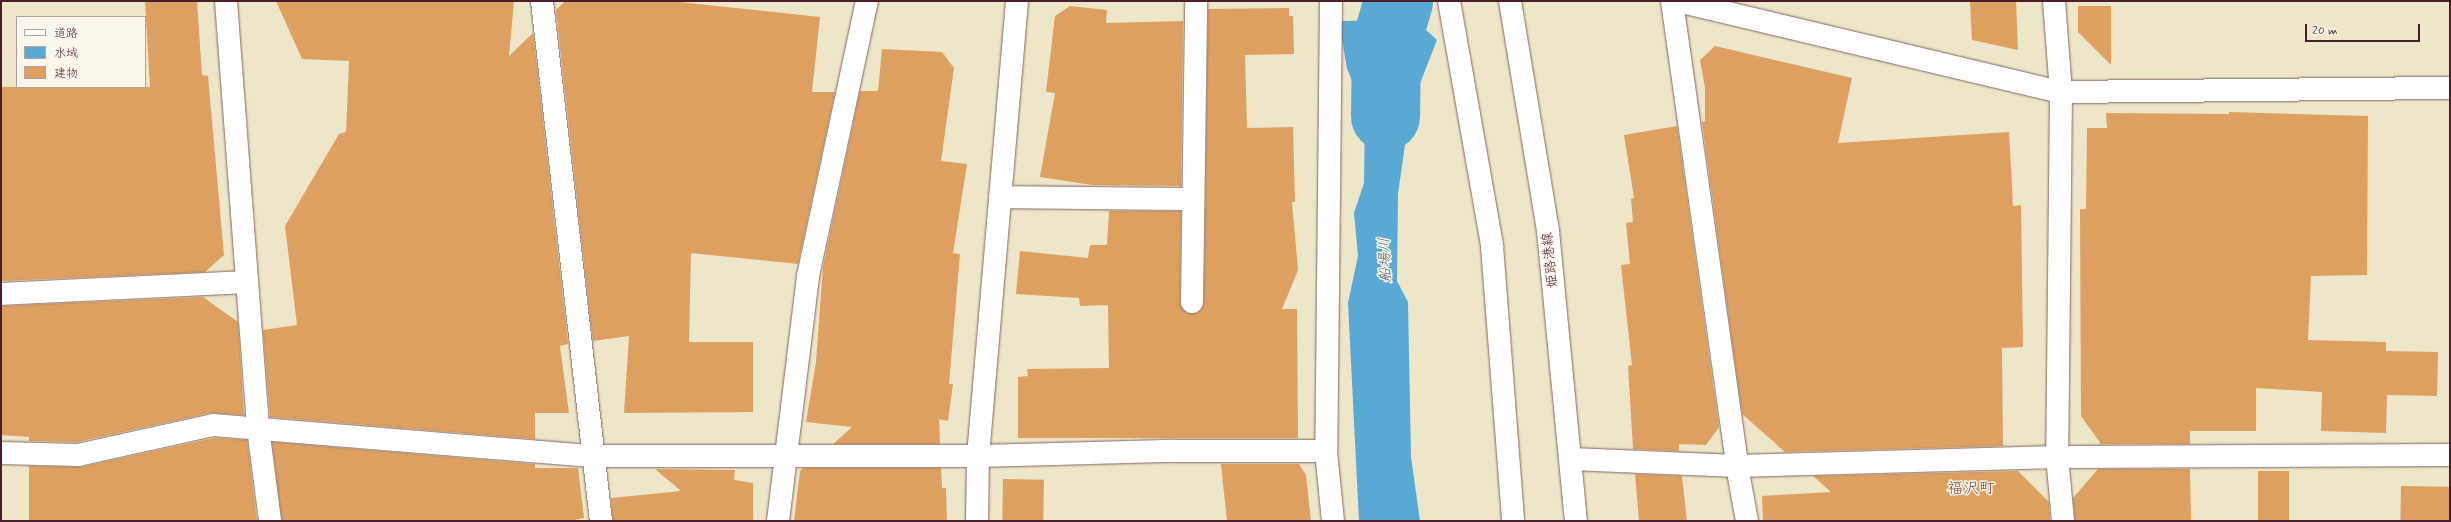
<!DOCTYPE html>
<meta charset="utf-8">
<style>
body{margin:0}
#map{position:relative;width:2451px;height:522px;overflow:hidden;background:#ede6c8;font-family:Mynerve,"Klee One",sans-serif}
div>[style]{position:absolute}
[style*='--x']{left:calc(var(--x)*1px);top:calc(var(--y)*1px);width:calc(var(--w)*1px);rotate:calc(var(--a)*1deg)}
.water>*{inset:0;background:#5aa8d4}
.river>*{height:69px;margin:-34.5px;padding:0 34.5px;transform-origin:34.5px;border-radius:34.5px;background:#5aa8d4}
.building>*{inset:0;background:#dda061;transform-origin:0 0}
.roads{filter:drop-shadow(0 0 1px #836562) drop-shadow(0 0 1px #836562)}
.minor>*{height:22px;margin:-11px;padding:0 11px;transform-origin:11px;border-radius:11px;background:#fff}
.tertiary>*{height:22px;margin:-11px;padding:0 11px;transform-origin:11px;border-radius:11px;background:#fff}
.primary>*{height:22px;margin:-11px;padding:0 11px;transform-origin:11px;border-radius:11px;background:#fff}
span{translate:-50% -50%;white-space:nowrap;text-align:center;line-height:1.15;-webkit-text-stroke:3px #fbf7ec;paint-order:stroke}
.street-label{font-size:14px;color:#4a1f2b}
.water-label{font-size:15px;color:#50566f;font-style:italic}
.quarter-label{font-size:16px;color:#7d4c3e}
.frame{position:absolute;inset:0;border:2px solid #4a1f2b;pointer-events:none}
.legend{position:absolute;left:16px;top:16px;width:130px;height:72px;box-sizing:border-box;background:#fbf7ec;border:1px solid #b4a19f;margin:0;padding:5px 7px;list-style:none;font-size:12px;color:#4a1f2b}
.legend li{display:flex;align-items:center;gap:8px;height:20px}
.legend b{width:20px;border:1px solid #b4a19f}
.scale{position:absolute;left:2305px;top:24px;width:115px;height:18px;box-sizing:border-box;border:2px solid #4a1f2b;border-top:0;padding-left:5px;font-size:12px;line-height:14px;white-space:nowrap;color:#4a1f2b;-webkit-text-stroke:3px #fbf7ec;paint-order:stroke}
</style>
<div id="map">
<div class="water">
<div style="clip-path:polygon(1415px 20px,1437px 40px,1410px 109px,1398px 194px,1397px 281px,1408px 302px,1411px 457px,1420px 521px,1359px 521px,1348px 303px,1358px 256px,1354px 213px,1364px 183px,1365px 108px,1347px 69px,1339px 21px)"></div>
</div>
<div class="river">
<div style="--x:1385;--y:116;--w:74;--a:-89.2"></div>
<div style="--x:1386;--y:42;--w:43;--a:-73.7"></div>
</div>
<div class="building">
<div style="clip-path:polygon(145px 1px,197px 1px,202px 75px,208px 76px,224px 255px,205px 272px,1px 281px,1px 87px,150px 87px)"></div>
<div style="clip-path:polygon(276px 1px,514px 1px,509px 56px,533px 33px,568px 344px,560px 346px,569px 413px,535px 413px,535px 439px,270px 417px,263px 330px,297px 325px,285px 226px,339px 134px,346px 132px,349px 61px,302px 59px)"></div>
<div style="clip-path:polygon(565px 1px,670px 1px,820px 17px,812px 92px,835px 92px,798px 264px,691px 253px,689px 342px,753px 342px,753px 412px,624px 413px,629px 336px,593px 341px,556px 10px)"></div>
<div style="clip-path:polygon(1970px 1px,2016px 1px,2018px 50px,1972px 40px)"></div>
<div style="clip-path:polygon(1070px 6px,1107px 10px,1106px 23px,1183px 21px,1181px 186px,1092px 185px,1040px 177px,1055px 93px,1046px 92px,1055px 16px)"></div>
<div style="clip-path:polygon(2078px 6px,2111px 6px,2111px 65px,2078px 32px)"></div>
<div style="clip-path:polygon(1289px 8px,1289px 16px,1293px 16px,1294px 54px,1245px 55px,1247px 128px,1293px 127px,1295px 202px,1292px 202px,1298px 270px,1282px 309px,1297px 309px,1298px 438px,1018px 438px,1018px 377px,1028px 376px,1027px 369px,1109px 368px,1108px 305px,1080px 306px,1079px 298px,1016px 294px,1020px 251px,1088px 258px,1090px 245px,1107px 245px,1109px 211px,1181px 211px,1180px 302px,1186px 313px,1198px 313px,1204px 302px,1208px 9px)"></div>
<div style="clip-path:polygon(1715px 46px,1852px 78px,1838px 143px,2009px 132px,2013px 206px,2021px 205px,2023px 347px,2002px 348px,2003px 446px,1785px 452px,1742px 414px,1702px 122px,1705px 121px,1705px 88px,1700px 60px)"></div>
<div style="clip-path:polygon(882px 49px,942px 52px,954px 68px,941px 161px,967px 164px,953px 253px,960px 254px,949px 384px,953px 384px,948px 421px,939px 419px,940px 444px,833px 444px,852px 427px,806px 422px,816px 362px,823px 267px,860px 91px,878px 91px)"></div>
<div style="clip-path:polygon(2229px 112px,2368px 116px,2367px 275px,2311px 276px,2308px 340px,2386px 342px,2386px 351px,2438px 352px,2437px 396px,2387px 395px,2386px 433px,2321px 431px,2322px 392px,2256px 388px,2256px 431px,2190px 431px,2190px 444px,2101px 444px,2081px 416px,2080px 209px,2086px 209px,2087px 128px,2107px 128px,2106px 113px,2229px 114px)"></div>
<div style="clip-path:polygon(1677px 126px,1719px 427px,1706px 445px,1679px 444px,1679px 451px,1633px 449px,1628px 366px,1632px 365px,1621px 265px,1630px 264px,1626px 223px,1633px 222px,1631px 199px,1634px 198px,1624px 135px)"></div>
<div style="clip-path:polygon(203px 297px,238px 322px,244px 415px,210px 413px,77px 442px,29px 441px,29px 437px,1px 435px,1px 306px)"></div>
<div style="clip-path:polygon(214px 438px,247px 440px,257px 521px,29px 521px,29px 466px,81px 467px)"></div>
<div style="clip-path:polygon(272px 442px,535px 464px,535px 468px,578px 468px,584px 518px,569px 521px,282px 521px)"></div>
<div style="clip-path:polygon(1221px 464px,1299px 464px,1306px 475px,1311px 521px,1227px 521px)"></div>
<div style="clip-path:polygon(803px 468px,941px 468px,942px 488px,946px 488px,947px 521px,794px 521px,800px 471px)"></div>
<div style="clip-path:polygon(655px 469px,735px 470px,734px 480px,753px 483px,753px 521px,613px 521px,611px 498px,681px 491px)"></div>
<div style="clip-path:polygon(2098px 469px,2190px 469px,2191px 521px,2075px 521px,2073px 498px)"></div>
<div style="clip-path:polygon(2018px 471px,2049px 502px,2050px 521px,1763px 521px,1762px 496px,1831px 492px,1813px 476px)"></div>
<div style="left:2258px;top:471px;width:31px;height:50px"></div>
<div style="clip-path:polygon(1635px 474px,1682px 476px,1687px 521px,1639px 521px)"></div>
<div style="left:1003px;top:479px;width:41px;height:42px;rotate:1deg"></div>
<div style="left:2401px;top:486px;width:49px;height:35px;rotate:1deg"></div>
</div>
<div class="roads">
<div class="minor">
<div style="--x:226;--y:1;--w:428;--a:85.7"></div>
<div style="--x:258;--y:428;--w:94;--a:82.6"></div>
<div style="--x:542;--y:1;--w:523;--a:83.53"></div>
<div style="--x:1331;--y:1;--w:450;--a:90.6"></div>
<div style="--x:1326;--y:451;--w:70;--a:84.3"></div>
<div style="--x:1672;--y:1;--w:470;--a:82"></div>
<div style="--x:1737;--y:466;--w:56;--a:79.7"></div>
<div style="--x:1678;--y:1;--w:394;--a:13.4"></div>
<div style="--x:2061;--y:92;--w:389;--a:-0.6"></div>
<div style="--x:2054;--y:1;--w:91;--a:85.6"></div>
<div style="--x:2061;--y:92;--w:365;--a:90.6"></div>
<div style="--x:2057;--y:457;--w:64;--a:84.6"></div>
<div style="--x:1000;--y:197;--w:193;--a:0.6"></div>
<div style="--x:1;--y:294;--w:246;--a:-2.8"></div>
<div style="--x:1192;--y:302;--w:301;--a:-89.2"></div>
<div style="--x:1;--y:453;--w:77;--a:1.5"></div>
<div style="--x:78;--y:455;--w:138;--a:-12.5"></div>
<div style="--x:213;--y:425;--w:380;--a:4.7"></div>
<div style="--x:592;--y:456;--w:386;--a:0"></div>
<div style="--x:978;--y:456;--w:196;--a:-1.5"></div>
<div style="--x:1174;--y:451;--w:152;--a:0"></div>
<div style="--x:1571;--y:459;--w:166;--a:2.4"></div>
<div style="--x:1737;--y:466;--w:320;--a:-1.6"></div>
<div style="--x:778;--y:521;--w:247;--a:-83"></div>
<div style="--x:808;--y:276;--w:281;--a:-77.9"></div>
<div style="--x:977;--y:521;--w:65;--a:-89.1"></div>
<div style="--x:978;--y:456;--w:457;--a:-85.1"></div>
</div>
<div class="tertiary">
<div style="--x:2057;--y:457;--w:393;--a:-0.3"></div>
</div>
<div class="primary">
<div style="--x:1449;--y:1;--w:249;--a:80"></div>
<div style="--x:1492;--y:246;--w:276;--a:85.6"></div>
<div style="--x:1510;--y:1;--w:233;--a:80.6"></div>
<div style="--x:1548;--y:231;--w:291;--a:84.5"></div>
</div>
</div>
<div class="street-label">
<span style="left:1550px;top:260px;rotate:-96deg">姫路港線</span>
</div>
<div class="water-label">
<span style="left:1386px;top:260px;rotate:-92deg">船場川</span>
</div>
<div class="quarter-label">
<span style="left:1971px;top:489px">福沢町</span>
</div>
<div class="frame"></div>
<ul class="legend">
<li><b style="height:5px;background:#fff"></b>道路</li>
<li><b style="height:11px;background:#5aa8d4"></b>水域</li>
<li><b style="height:11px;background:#dda061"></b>建物</li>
</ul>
<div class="scale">20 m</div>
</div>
